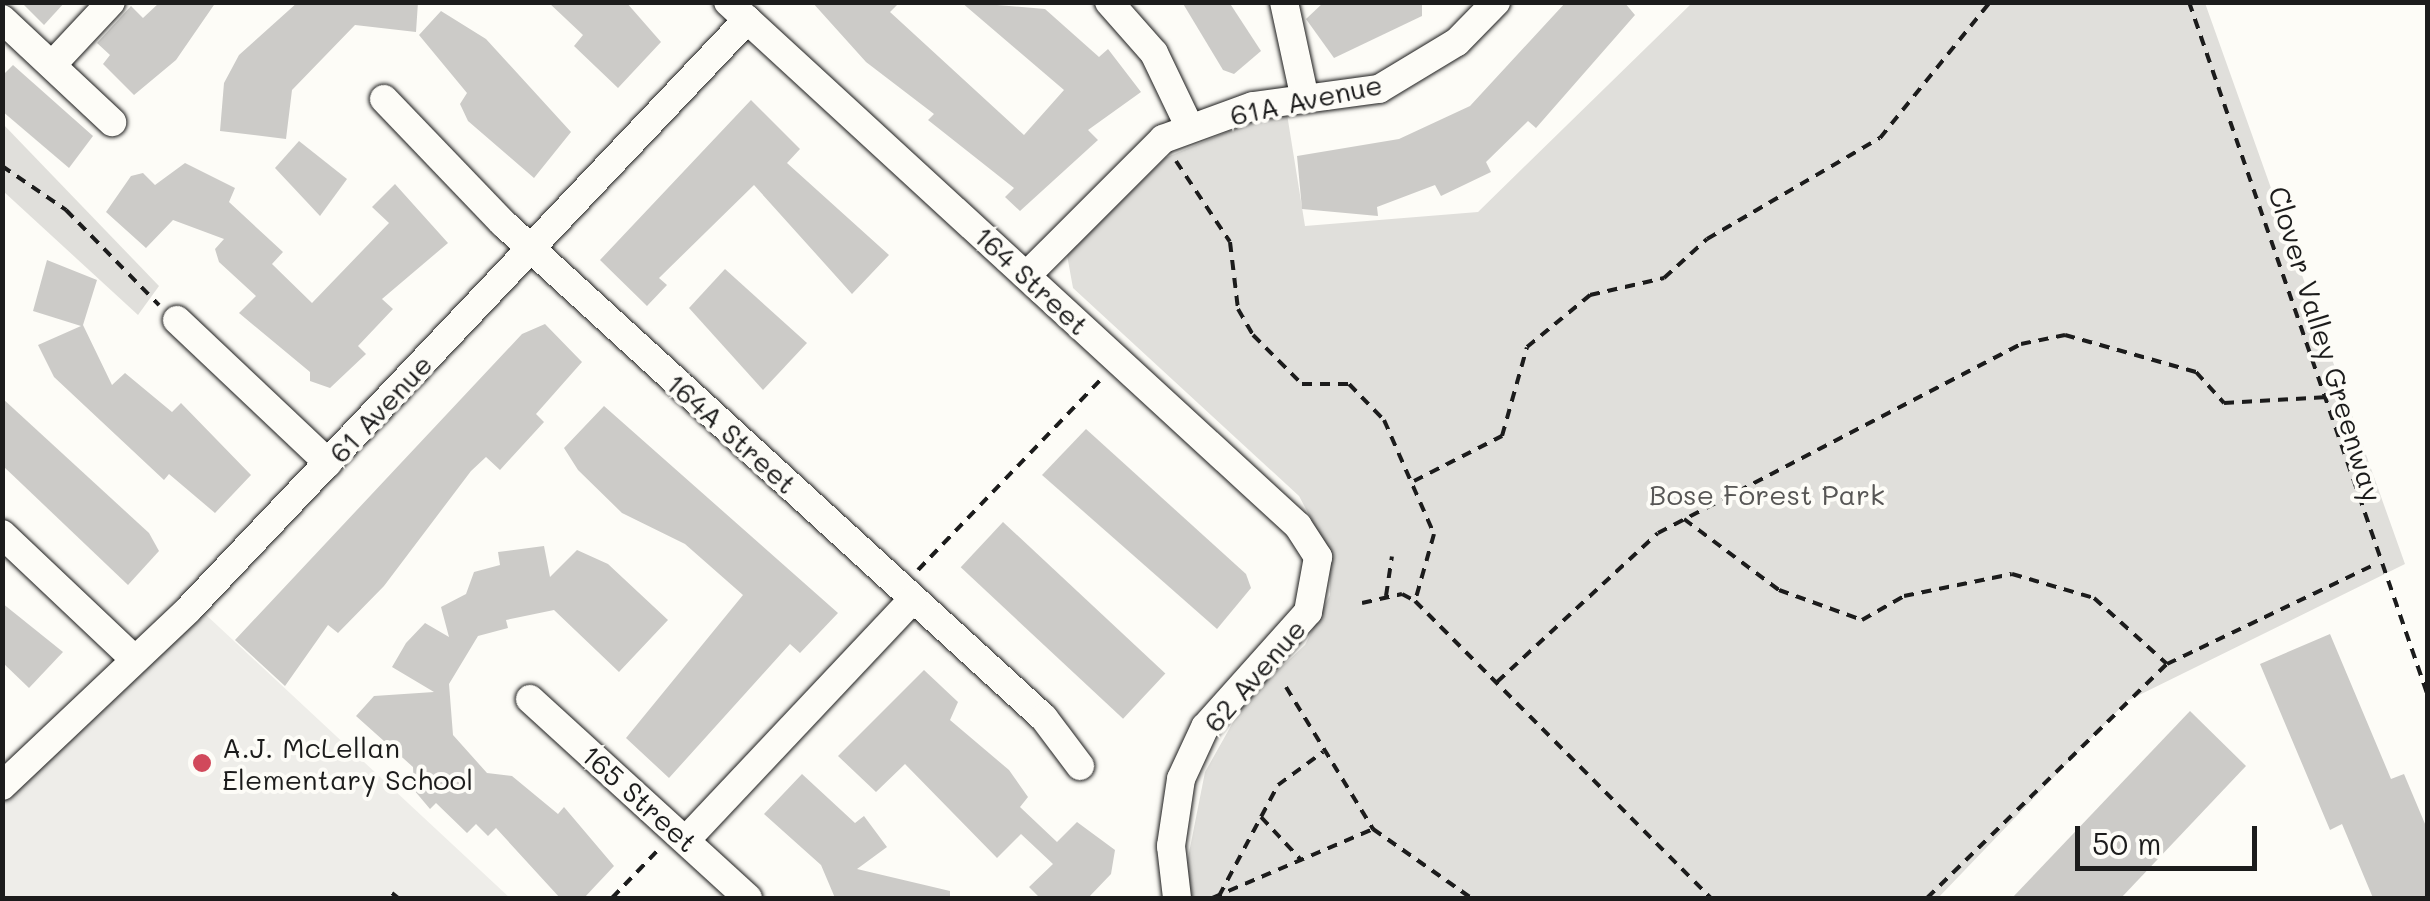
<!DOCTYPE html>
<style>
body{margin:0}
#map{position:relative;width:2430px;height:901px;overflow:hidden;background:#fdfcf7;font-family:Mali,sans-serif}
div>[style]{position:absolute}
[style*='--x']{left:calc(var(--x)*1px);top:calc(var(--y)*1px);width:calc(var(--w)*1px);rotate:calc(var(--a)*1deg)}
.built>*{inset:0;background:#eeede9}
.green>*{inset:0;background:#e0dfdb}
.building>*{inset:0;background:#cccbc8;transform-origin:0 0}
.path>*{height:4px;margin-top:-2px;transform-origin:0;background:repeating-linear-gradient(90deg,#1c1c1c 0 10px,transparent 0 18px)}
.roads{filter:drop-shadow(0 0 2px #1c1c1c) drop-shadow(0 0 2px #1c1c1c)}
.minor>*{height:28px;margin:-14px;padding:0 14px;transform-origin:14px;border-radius:14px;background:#fdfcf7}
.dots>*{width:28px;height:28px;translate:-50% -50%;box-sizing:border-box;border:5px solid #fdfcf7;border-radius:50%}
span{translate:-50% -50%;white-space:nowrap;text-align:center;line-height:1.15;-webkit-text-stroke:8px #fdfcf7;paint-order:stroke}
.street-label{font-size:28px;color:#1c1c1c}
.park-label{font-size:28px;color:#575655}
.poi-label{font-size:28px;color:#1c1c1c}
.left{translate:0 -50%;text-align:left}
.frame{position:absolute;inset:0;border:5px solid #1c1c1c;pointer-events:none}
.scale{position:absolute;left:2075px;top:826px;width:182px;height:45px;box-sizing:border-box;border:5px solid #1c1c1c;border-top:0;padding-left:12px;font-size:30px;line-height:35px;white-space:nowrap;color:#1c1c1c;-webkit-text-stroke:8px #fdfcf7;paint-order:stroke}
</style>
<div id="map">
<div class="built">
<div style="clip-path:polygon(204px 613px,510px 898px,3px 898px,3px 800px)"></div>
</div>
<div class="green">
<div style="clip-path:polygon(1692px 3px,2205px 3px,2405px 564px,2127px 701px,1938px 898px,1190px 898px,1186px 868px,1205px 772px,1245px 701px,1305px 645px,1330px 595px,1330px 554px,1299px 496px,1073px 288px,1067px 255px,1165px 158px,1265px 116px,1287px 114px,1305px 226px,1478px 212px)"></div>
<div style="clip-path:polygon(2px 123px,159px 286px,138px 315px,3px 191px)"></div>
</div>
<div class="building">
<div style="clip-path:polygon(21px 2px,65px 2px,44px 25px)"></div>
<div style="clip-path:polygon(160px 2px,216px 2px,176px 60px,134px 95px,103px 64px,110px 55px,97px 43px,131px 6px,143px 18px)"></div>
<div style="clip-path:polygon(298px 2px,418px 2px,416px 32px,355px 25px,292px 90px,286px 139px,220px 131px,224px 83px,239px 55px)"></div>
<div style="clip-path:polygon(548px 2px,626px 2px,661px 42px,618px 88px,574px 46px,583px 35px)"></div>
<div style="clip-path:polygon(812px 2px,900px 2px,890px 12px,1024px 135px,1064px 90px,961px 2px,1045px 9px,1099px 57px,1108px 49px,1141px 92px,1088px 130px,1098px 140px,1020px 211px,1005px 197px,1014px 188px,928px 120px,934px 114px,866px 62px)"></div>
<div style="clip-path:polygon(1182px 2px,1229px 2px,1261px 51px,1234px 74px,1223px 70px)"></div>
<div style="clip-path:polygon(1324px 2px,1422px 2px,1422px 16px,1334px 58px,1306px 19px)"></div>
<div style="clip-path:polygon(1566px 2px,1624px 2px,1635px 15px,1536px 128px,1528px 121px,1486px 162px,1491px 172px,1441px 196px,1435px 185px,1377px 207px,1378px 216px,1302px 209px,1297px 156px,1399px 139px,1470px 106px)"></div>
<div style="clip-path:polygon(441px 11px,486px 39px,571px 132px,534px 178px,468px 121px,460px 104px,467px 93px,419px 35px)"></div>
<div style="clip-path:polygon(13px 65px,93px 136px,69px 168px,2px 111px,2px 76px)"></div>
<div style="clip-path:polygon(751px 100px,800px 149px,787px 163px,889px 255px,852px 294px,754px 185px,659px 278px,667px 285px,647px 306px,600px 260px)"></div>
<div style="clip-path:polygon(299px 141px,347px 179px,320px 216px,275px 168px)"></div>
<div style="clip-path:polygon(185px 163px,235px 188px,229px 202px,283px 252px,272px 264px,312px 303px,389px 223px,372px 207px,395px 184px,448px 243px,382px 299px,393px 309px,358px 346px,366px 354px,330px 388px,310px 381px,310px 372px,239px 313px,256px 296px,219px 262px,215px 249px,224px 239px,173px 220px,146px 248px,106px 212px,131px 176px,143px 173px,155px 185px)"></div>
<div style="clip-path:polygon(47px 260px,97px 280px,83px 325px,112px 385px,125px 373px,172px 412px,181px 403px,251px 475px,215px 513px,169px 474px,164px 480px,54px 377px,38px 345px,81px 326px,33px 311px)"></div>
<div style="clip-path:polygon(725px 269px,807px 343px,763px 390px,689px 308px)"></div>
<div style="clip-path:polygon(545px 324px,582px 362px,536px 414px,544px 422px,500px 470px,486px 457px,471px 471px,384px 586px,338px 633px,328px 625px,285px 686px,235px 640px,522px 334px)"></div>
<div style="clip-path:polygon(2px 398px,149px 533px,159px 551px,128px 585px,2px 465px)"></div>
<div style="clip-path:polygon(604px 406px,838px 613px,800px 653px,790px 644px,669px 778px,626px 738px,743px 595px,685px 544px,622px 513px,578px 470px,564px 448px)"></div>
<div style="clip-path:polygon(1086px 429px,1246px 574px,1251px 588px,1217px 629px,1042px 475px)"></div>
<div style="left:1003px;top:522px;width:222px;height:62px;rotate:43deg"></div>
<div style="clip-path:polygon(544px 546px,550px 577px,577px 550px,608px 564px,668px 620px,619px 672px,554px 610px,506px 620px,508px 628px,478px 636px,449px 684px,453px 735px,487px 773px,512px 776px,558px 814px,564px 807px,614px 866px,584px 898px,560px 898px,496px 828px,488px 836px,476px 824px,467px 833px,436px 803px,430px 809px,414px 790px,413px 767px,356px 716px,374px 696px,434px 692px,392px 667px,406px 643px,425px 623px,449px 637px,441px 607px,466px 594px,474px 572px,500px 565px,498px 552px)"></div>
<div style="clip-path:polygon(2px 603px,63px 652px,29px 688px,2px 662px)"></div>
<div style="clip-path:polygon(2330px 634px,2391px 779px,2404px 774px,2428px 831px,2428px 898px,2373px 898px,2342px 824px,2330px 830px,2260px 664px)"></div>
<div style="clip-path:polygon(924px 670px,958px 702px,950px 720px,1009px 770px,1028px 797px,1020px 807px,1057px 842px,1077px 822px,1115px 850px,1111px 874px,1088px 898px,1040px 898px,1029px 887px,1053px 864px,1021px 834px,997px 858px,905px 764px,876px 792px,838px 756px)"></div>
<div style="clip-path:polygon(2190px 711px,2246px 766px,2121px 898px,2012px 898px)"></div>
<div style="clip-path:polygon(802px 774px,855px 823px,864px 816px,887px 847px,857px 869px,950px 891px,950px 898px,835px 898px,821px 865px,764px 814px)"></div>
</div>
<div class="path">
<div style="--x:2189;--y:2;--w:734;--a:71"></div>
<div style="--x:1176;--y:161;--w:97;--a:56.3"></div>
<div style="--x:1230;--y:242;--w:67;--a:83.2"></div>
<div style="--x:1238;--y:309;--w:30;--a:60"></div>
<div style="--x:1253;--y:335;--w:69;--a:45"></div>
<div style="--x:1302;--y:384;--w:47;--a:0"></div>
<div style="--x:1349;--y:384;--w:50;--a:45.8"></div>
<div style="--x:1384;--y:420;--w:124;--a:66.3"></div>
<div style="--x:1434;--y:534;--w:70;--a:105.8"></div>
<div style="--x:2;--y:166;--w:78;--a:34.5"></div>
<div style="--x:66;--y:210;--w:133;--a:45.6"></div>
<div style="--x:1414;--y:481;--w:99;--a:-27.1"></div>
<div style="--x:1502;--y:436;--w:92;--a:-74.3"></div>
<div style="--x:1527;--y:347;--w:82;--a:-39.5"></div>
<div style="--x:1590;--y:295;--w:76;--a:-12.9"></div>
<div style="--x:1664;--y:278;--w:58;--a:-42.2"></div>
<div style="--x:1707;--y:239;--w:200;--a:-30.3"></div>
<div style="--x:1880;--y:138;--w:175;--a:-51"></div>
<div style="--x:1684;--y:519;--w:119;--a:36.8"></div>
<div style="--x:1779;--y:590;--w:88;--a:19.9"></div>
<div style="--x:1862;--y:620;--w:48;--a:-29.7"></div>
<div style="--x:1904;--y:596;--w:110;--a:-11.5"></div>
<div style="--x:2012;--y:574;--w:85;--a:16.3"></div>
<div style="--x:2094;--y:598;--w:98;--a:42.1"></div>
<div style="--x:918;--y:570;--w:266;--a:-46.2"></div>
<div style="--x:1386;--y:596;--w:40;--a:-81.5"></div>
<div style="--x:1362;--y:603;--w:41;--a:-12.7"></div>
<div style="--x:1402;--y:594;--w:15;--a:28"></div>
<div style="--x:1415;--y:601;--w:419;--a:45.1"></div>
<div style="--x:1497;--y:682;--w:219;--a:-42.8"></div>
<div style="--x:1658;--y:533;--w:409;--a:-27.5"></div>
<div style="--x:2021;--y:344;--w:45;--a:-11.6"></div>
<div style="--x:2065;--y:335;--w:136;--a:15.8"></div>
<div style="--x:2196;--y:372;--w:42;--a:47.9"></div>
<div style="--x:2224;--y:403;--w:104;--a:-3.3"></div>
<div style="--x:1286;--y:687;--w:167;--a:58.5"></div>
<div style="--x:1373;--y:829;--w:120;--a:35.1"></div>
<div style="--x:1261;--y:817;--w:60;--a:47"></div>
<div style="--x:392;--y:893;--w:8;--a:40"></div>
<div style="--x:1219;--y:896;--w:126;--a:-62"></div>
<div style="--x:1278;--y:785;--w:56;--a:-36.3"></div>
<div style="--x:612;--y:898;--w:66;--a:-46.2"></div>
<div style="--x:1212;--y:898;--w:175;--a:-23.2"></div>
<div style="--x:1927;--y:898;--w:335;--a:-44.3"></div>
<div style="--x:2167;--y:664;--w:232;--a:-25.6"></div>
</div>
<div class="roads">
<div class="minor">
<div style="--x:728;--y:2;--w:774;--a:42.59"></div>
<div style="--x:1298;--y:526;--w:37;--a:57"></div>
<div style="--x:1318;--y:557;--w:56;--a:100.3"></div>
<div style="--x:1308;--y:612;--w:154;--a:131.8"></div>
<div style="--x:1205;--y:727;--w:57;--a:114.8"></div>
<div style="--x:1181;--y:779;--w:68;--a:98.5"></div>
<div style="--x:1171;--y:846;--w:52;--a:83.4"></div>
<div style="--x:1109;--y:2;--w:68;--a:48.6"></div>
<div style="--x:1154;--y:53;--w:81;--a:64.4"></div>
<div style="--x:1284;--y:2;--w:99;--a:77.8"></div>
<div style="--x:2;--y:19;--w:151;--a:43.1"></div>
<div style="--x:52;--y:65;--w:86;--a:-46.9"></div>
<div style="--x:384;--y:99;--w:172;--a:46.2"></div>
<div style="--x:503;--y:223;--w:733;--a:42.46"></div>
<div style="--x:1044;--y:718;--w:60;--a:53.1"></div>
<div style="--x:1028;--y:274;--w:191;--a:-45"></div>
<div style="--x:1163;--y:139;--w:96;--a:-20.1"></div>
<div style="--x:1253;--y:106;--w:127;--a:-7.7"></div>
<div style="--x:1379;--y:89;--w:91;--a:-31.1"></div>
<div style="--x:1457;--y:42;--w:56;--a:-45.7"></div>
<div style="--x:177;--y:320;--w:208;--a:43.4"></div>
<div style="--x:2;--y:534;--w:178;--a:43.4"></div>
<div style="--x:530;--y:699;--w:295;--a:42.4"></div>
<div style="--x:2;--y:786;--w:256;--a:-43.4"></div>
<div style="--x:188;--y:610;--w:813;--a:-46.55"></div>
<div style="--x:686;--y:840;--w:331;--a:-46.7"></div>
</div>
</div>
<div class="dots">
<div style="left:202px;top:763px;background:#d1495b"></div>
</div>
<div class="street-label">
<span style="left:1306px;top:99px;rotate:-12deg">61A Avenue</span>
<span style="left:1032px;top:280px;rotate:43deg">164 Street</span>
<span style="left:2326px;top:344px;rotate:73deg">Clover Valley Greenway</span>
<span style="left:380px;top:408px;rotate:-47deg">61 Avenue</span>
<span style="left:732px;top:433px;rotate:42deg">164A Street</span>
<span style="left:1254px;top:675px;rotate:-49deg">62 Avenue</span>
<span style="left:640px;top:798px;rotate:42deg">165 Street</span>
</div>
<div class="park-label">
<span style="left:1767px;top:494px">Bose Forest Park</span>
</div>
<div class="poi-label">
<span class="left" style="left:222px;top:763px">A.J. McLellan<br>Elementary School</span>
</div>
<div class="frame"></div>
<div class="scale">50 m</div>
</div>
